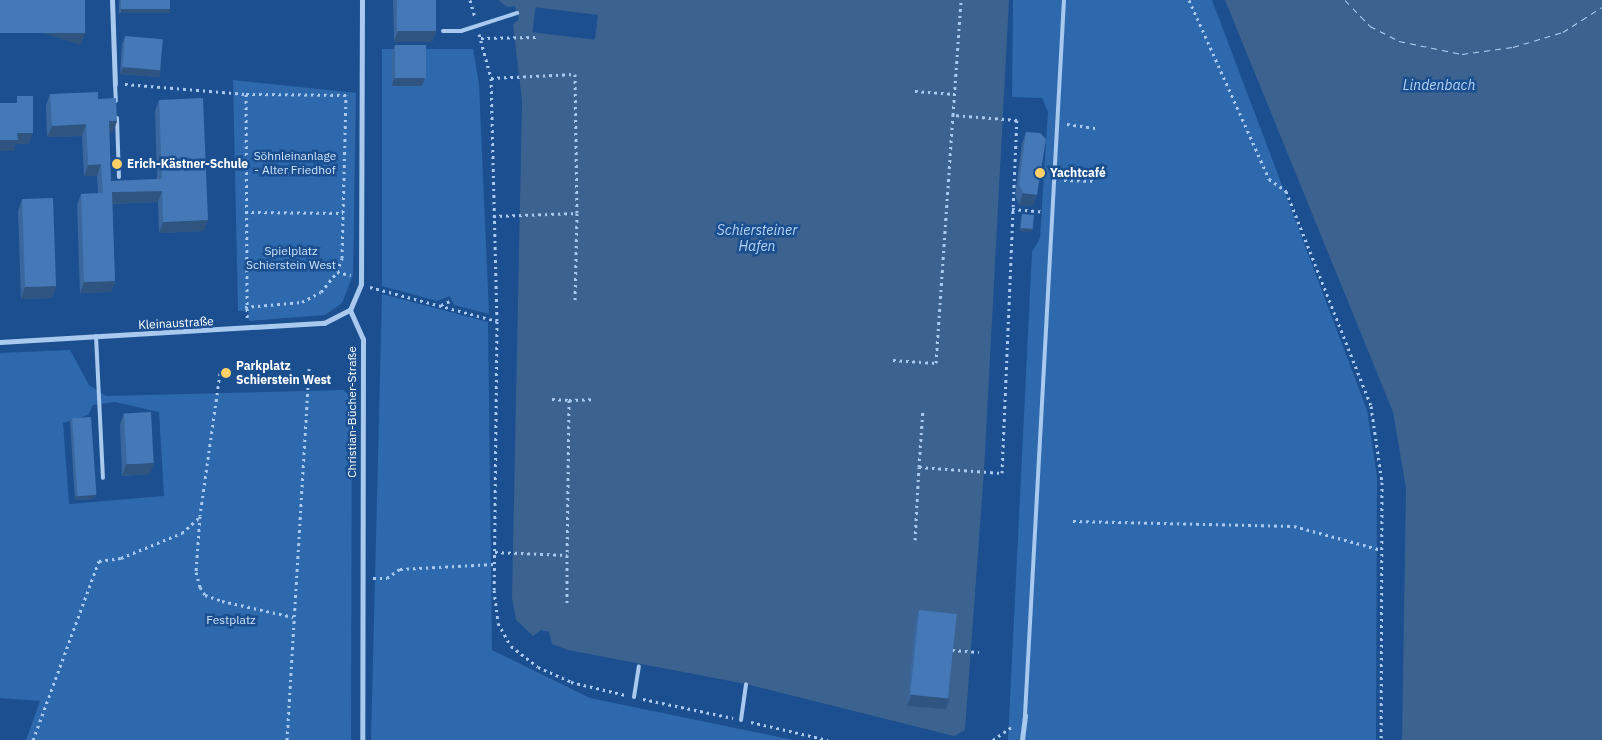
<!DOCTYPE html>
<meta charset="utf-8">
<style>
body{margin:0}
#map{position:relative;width:1602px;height:740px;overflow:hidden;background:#1b4f8f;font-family:"IBM Plex Sans",sans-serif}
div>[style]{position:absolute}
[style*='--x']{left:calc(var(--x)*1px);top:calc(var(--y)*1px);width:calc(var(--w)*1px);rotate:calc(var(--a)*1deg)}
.green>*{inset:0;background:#2e69ad}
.water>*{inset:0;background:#3c6290}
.pier>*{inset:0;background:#1b4f8f;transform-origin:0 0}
.ferry>*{height:1px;margin-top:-0.5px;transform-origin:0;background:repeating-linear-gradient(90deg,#b5d3f5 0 6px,transparent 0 11px)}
.path>*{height:3px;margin-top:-1.5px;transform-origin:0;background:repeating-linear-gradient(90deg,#a9c9ee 0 2.5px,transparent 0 6.5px)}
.service>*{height:4px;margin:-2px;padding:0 2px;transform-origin:2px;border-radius:2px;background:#a9c9ee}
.minor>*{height:5px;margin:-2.5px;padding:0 2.5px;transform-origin:2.5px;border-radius:2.5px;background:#a9c9ee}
.wall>*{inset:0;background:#3a679d;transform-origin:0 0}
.shaded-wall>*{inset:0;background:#305480;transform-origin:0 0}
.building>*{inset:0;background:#4478b7;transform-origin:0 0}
.dots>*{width:14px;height:14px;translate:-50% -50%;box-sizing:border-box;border:2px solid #1b4f8f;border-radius:50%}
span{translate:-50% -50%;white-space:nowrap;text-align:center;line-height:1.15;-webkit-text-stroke:5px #1b4f8f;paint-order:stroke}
.park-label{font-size:12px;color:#cfe3fa}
.poi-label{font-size:12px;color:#fff;font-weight:700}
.left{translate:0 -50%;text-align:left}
.street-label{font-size:12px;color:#fff}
.water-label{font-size:14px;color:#b5d3f5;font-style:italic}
</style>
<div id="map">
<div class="green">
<div style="clip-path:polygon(1013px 0,1212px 0,1367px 410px,1377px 477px,1376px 740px,1008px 740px,1032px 252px,1040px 238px,1048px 112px,1042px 98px,1012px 97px)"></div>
<div style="clip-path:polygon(382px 49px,473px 49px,479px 84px,489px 314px,454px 305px,450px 296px,437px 301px,382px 286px)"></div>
<div style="clip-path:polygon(233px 80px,356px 93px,353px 275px,342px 303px,325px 315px,249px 321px,248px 311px,238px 311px)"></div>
<div style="clip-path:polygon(382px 294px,488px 322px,492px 650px,590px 698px,793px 740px,371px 740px)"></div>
<div style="clip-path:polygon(evenodd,70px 350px,89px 385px,106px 396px,343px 390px,352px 397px,351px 740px,26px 740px,40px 701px,0 698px,0 353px,70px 350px,115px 402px,159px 412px,164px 496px,69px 504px,63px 423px,88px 415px,93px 405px,115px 402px)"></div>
</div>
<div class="water">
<div style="clip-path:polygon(498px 0,1009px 0,984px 471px,965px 730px,954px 736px,746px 684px,568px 650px,552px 644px,549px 632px,541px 630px,533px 636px,516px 620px,512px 598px,522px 101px,513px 24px,519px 19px,515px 6px,507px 7px)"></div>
<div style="clip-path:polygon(1225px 0,1602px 0,1602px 740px,1402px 740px,1406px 488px,1393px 412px)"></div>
</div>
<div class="pier">
<div style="left:598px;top:15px;width:25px;height:63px;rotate:97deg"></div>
</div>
<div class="ferry">
<div style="--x:1345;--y:0;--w:36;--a:46"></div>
<div style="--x:1370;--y:26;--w:33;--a:27"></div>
<div style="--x:1399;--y:41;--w:64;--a:11.7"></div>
<div style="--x:1462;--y:54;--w:51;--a:-7.8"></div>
<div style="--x:1513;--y:47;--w:52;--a:-16.7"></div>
<div style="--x:1563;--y:32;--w:46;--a:-32.7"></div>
</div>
<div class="path">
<div style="--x:470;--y:0;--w:19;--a:74"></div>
<div style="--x:1189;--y:0;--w:196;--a:65.9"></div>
<div style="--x:1269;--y:179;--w:21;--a:35"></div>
<div style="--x:1286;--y:191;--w:231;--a:68.4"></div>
<div style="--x:1371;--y:406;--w:77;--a:81.8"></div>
<div style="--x:1382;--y:482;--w:258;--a:90.2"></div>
<div style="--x:479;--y:34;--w:46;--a:74.7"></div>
<div style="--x:491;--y:78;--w:243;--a:88.6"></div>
<div style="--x:497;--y:321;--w:269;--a:90.6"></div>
<div style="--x:494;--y:590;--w:33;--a:83"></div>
<div style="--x:498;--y:623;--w:26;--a:61"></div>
<div style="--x:511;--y:646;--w:34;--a:38"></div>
<div style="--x:538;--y:667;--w:36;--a:24"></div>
<div style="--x:571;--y:682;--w:56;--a:13.5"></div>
<div style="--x:481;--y:38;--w:55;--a:-1"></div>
<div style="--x:491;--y:78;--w:84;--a:-2.7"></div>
<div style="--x:575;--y:74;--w:139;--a:89.2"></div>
<div style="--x:125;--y:84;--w:121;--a:4.7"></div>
<div style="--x:246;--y:94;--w:100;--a:0.6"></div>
<div style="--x:915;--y:91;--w:40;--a:4.3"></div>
<div style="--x:246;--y:94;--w:225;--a:89.7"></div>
<div style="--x:1067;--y:124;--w:30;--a:8"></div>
<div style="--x:1064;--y:180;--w:32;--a:2"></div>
<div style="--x:1012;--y:209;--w:32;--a:5"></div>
<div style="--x:245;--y:212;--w:98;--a:0.6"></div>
<div style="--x:493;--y:216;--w:84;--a:-2"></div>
<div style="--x:577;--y:213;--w:87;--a:91.3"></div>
<div style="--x:337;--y:272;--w:14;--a:12"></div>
<div style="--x:370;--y:287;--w:131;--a:15"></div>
<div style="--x:441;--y:305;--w:12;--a:-24"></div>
<div style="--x:245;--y:307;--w:57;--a:-5"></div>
<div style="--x:302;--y:302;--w:21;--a:-28"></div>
<div style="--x:321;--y:292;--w:26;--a:-51"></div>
<div style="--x:337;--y:272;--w:15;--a:-70"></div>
<div style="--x:342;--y:258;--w:163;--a:-88.6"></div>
<div style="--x:893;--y:360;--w:43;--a:4"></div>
<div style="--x:936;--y:363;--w:249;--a:-86.1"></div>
<div style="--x:220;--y:373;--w:144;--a:98"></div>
<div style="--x:200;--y:516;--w:56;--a:94.1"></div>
<div style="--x:196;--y:572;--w:16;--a:75"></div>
<div style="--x:200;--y:587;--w:9;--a:58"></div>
<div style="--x:205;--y:595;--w:18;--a:19"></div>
<div style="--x:222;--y:601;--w:73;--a:12.7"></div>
<div style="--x:552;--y:399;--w:17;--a:3"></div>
<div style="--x:569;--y:400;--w:155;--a:90.7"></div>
<div style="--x:569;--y:400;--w:24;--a:-2"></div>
<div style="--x:919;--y:467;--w:58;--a:-86.1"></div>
<div style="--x:1073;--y:521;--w:221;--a:1.3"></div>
<div style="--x:1294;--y:526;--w:91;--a:15.3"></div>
<div style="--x:915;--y:540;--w:73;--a:-86.9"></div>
<div style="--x:919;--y:467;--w:83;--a:4.1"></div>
<div style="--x:1002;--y:473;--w:353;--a:-87.6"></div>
<div style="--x:1017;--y:120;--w:64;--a:-175.5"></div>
<div style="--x:953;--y:115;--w:115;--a:-86"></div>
<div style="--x:495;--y:552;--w:72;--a:2.4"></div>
<div style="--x:567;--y:555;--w:48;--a:90"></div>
<div style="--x:373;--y:578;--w:14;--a:0"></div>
<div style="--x:387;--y:578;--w:16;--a:-35"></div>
<div style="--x:400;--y:569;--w:94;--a:-3"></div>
<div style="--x:952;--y:650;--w:27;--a:4"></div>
<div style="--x:643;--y:699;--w:92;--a:11.9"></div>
<div style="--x:751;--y:722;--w:79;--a:13.2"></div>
<div style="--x:33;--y:740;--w:191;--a:-69.8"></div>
<div style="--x:99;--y:561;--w:22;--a:-8"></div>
<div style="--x:121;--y:558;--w:66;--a:-22.3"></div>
<div style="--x:182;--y:533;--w:24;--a:-42"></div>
<div style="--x:287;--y:740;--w:372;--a:-86.6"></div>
<div style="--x:993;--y:740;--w:24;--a:-35"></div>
</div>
<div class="service">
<div style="--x:443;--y:31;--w:18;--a:0"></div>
<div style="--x:461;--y:31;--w:59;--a:-17.8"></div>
<div style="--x:115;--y:84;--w:17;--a:87"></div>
<div style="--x:117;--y:118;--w:59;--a:88.1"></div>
<div style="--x:96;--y:336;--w:142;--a:87.2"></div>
<div style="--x:634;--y:697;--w:31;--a:-81"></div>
<div style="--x:1025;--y:715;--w:716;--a:-86.88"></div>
<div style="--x:741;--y:720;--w:36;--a:-82"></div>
</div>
<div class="minor">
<div style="--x:112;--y:0;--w:84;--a:88"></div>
<div style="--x:350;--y:310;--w:32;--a:66"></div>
<div style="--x:363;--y:339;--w:401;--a:90.1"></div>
<div style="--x:0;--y:342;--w:325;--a:-3.4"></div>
<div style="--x:324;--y:323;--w:29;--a:-27"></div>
<div style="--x:350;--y:310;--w:28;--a:-67"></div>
<div style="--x:361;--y:284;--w:284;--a:-89.8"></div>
<div style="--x:1022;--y:740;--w:25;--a:-83"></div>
</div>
<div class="wall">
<div style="left:119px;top:0;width:51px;height:13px"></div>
<div style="clip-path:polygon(393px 0,436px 0,436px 31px,432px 42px,394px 42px)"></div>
<div style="clip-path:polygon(125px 36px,161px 69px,159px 77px,120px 74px,122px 44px)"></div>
<div style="clip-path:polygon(395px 45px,425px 78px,422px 86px,392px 86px,392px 52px)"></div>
<div style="clip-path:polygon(50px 94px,98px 99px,117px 121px,113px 132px,109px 132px,111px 181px,157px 179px,155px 111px,159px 100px,204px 231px,159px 233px,158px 202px,112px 204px,115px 281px,111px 292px,80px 293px,77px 205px,81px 194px,98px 193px,97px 176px,84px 176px,82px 136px,47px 137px,46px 105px)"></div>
<div style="clip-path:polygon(1026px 132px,1033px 206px,1019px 205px,1015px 195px,1022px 144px)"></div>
<div style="clip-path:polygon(22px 199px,56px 286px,52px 298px,21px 299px,18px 211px)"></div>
<div style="clip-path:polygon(1022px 214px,1031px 232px,1020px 231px,1021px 218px)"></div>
<div style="clip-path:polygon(124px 413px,150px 474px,122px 476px,120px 424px)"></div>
<div style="clip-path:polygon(72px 419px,96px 495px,94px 499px,75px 500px,70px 422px)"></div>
<div style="clip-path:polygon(919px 610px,950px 698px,946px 709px,907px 706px,915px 622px)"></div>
</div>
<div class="shaded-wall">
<div style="left:121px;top:9px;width:49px;height:4px"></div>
<div style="left:86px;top:30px;width:16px;height:86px;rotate:108deg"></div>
<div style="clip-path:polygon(398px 31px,436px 31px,432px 42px,394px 42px)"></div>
<div style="clip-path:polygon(123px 67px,161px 69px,159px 77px,120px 74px)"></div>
<div style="clip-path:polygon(394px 78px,425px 78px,422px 86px,392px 86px)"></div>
<div style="clip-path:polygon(109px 121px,117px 121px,113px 132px,105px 132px)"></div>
<div style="clip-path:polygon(86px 124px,82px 136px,47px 137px,52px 126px)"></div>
<div style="clip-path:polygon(17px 133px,33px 133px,29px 144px,16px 144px,14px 151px,0 151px,0 140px)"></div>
<div style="clip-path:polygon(101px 164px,97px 176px,84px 176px,88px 165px)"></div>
<div style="clip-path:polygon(162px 191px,158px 202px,108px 204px,112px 192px)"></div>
<div style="clip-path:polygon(1023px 193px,1037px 195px,1033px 206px,1019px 205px)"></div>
<div style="clip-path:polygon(208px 220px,204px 231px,159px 233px,163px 222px)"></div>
<div style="clip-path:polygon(1021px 228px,1033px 228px,1031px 232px,1020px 231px)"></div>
<div style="clip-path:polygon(115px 281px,111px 292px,80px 293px,84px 282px)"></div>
<div style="clip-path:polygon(56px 286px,52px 298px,21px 299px,25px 287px)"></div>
<div style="clip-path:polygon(154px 463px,150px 474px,122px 476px,126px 464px)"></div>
<div style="clip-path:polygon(96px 495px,94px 499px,75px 500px,76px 496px)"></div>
<div style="clip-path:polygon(911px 695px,950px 698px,946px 709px,907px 706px)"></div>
</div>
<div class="building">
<div style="left:0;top:0;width:85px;height:33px"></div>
<div style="left:121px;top:0;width:49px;height:9px"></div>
<div style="left:397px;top:0;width:39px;height:31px"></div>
<div style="left:125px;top:36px;width:38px;height:31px;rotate:5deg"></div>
<div style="left:395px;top:45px;width:31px;height:33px"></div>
<div style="clip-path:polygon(98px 92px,98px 99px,116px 98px,117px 121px,109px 121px,111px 181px,162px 179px,159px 100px,203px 98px,208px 220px,163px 222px,162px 191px,112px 192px,115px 281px,84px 282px,81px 194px,103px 193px,101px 164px,88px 165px,86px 124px,52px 126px,50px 94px)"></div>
<div style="clip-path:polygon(17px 96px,33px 96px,33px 133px,17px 133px,18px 140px,0 140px,0 103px,17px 103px)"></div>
<div style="clip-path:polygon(1026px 132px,1040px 133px,1046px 139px,1037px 195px,1023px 193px,1019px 184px)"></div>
<div style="left:53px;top:198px;width:88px;height:31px;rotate:88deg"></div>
<div style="left:1022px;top:214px;width:12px;height:14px;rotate:5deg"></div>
<div style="left:151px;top:412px;width:51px;height:27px;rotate:87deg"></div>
<div style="left:91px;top:417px;width:78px;height:19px;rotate:86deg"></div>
<div style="left:919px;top:610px;width:38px;height:85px;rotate:6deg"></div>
</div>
<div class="dots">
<div style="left:117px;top:164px;background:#ffd166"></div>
<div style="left:1040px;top:173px;background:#ffd166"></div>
<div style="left:226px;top:373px;background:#ffd166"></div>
</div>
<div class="park-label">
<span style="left:295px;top:163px">Söhnleinanlage<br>- Alter Friedhof</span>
<span style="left:291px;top:258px">Spielplatz<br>Schierstein West</span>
<span style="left:231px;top:620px">Festplatz</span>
</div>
<div class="poi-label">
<span class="left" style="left:127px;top:164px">Erich-Kästner-Schule</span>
<span class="left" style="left:1050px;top:173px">Yachtcafé</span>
<span class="left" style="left:236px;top:373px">Parkplatz<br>Schierstein West</span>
</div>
<div class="street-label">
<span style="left:176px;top:323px;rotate:-3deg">Kleinaustraße</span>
<span style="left:352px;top:412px;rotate:-90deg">Christian-Bücher-Straße</span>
</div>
<div class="water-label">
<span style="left:1439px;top:85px">Lindenbach</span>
<span style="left:757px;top:238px">Schiersteiner<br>Hafen</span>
</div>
</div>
